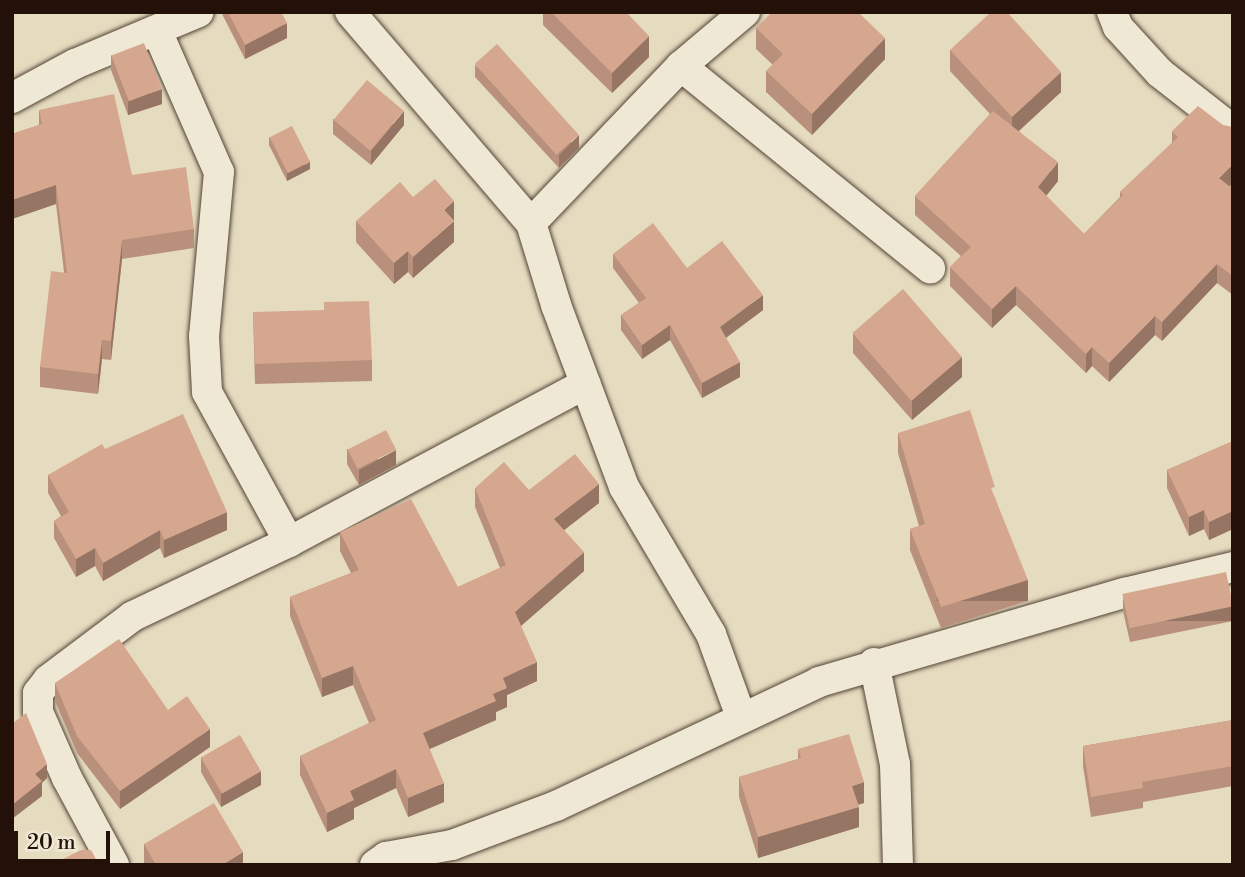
<!DOCTYPE html>
<style>
body{margin:0}
#map{position:relative;width:1245px;height:877px;overflow:hidden;background:#e5dbbf;font-family:"Libre Bodoni",serif}
div>[style]{position:absolute}
[style*='--x']{left:calc(var(--x)*1px);top:calc(var(--y)*1px);width:calc(var(--w)*1px);rotate:calc(var(--a)*1deg)}
.roads{filter:drop-shadow(0 0 2px #544336) drop-shadow(0 0 2px #544336)}
.street>*{height:30px;margin:-15px;padding:0 15px;transform-origin:15px;border-radius:15px;background:#eee8d5}
.wall>*{inset:0;background:#b8907b}
.shaded-wall>*{inset:0;background:#967564;transform-origin:0 0}
.building>*{inset:0;background:#d6a78f;transform-origin:0 0}
span{translate:-50% -50%;white-space:nowrap;text-align:center;line-height:1.15;-webkit-text-stroke:5px #eee8d5;paint-order:stroke}
.frame{position:absolute;inset:0;border:14px solid #231009;pointer-events:none}
.scale{position:absolute;left:14px;top:831px;width:96px;height:32px;box-sizing:border-box;border:4px solid #231009;border-top:0;padding-left:9px;font-size:21px;line-height:24px;white-space:nowrap;color:#231009;-webkit-text-stroke:5px #eee8d5;paint-order:stroke}
</style>
<div id="map">
<div class="roads">
<div class="street">
<div style="--x:350;--y:12;--w:278;--a:49.4"></div>
<div style="--x:531;--y:223;--w:86;--a:73"></div>
<div style="--x:556;--y:305;--w:194;--a:69.5"></div>
<div style="--x:624;--y:487;--w:171;--a:59.4"></div>
<div style="--x:711;--y:634;--w:88;--a:70.1"></div>
<div style="--x:1112;--y:12;--w:16;--a:68"></div>
<div style="--x:1118;--y:27;--w:62;--a:47.6"></div>
<div style="--x:1160;--y:73;--w:93;--a:38"></div>
<div style="--x:157;--y:31;--w:154;--a:66.3"></div>
<div style="--x:219;--y:172;--w:165;--a:95.2"></div>
<div style="--x:204;--y:336;--w:56;--a:86.9"></div>
<div style="--x:207;--y:392;--w:171;--a:61.3"></div>
<div style="--x:681;--y:66;--w:321;--a:39.1"></div>
<div style="--x:12;--y:98;--w:72;--a:-28.4"></div>
<div style="--x:75;--y:64;--w:134;--a:-22.8"></div>
<div style="--x:531;--y:223;--w:217;--a:-46.3"></div>
<div style="--x:681;--y:66;--w:84;--a:-40.2"></div>
<div style="--x:874;--y:663;--w:103;--a:78.3"></div>
<div style="--x:895;--y:764;--w:101;--a:88.3"></div>
<div style="--x:114;--y:865;--w:99;--a:-118.4"></div>
<div style="--x:67;--y:778;--w:72;--a:-113.7"></div>
<div style="--x:38;--y:712;--w:19;--a:-90"></div>
<div style="--x:38;--y:693;--w:16;--a:-52"></div>
<div style="--x:48;--y:680;--w:106;--a:-37"></div>
<div style="--x:133;--y:616;--w:173;--a:-25.4"></div>
<div style="--x:289;--y:542;--w:336;--a:-28.1"></div>
<div style="--x:375;--y:865;--w:14;--a:-36"></div>
<div style="--x:386;--y:857;--w:67;--a:-10.3"></div>
<div style="--x:452;--y:845;--w:111;--a:-20.6"></div>
<div style="--x:556;--y:806;--w:291;--a:-25.2"></div>
<div style="--x:819;--y:682;--w:318;--a:-16.3"></div>
<div style="--x:1124;--y:593;--w:112;--a:-13.4"></div>
</div>
</div>
<div class="wall">
<div style="clip-path:polygon(221px 12px,281px 12px,287px 38px,245px 59px)"></div>
<div style="clip-path:polygon(543px 12px,626px 12px,649px 57px,612px 93px,543px 25px)"></div>
<div style="clip-path:polygon(756px 28px,885px 59px,812px 135px,766px 92px,766px 71px,773px 65px,756px 49px)"></div>
<div style="clip-path:polygon(950px 50px,1061px 92px,1019px 131px,1058px 181px,1046px 196px,1084px 234px,1120px 197px,1120px 192px,1172px 143px,1172px 131px,1233px 189px,1233px 295px,1217px 283px,1162px 341px,1155px 335px,1109px 382px,1092px 366px,1086px 373px,1016px 305px,992px 328px,950px 286px,950px 267px,961px 256px,915px 215px,915px 196px,990px 114px,950px 71px)"></div>
<div style="clip-path:polygon(111px 55px,162px 104px,128px 115px,111px 70px)"></div>
<div style="clip-path:polygon(475px 65px,579px 148px,559px 168px,475px 77px)"></div>
<div style="clip-path:polygon(39px 110px,132px 175px,194px 229px,194px 248px,122px 259px,111px 360px,102px 359px,98px 394px,40px 387px,40px 367px,64px 272px,56px 204px,12px 219px,12px 134px,39px 125px)"></div>
<div style="clip-path:polygon(333px 119px,404px 125px,371px 165px,333px 134px)"></div>
<div style="clip-path:polygon(269px 137px,310px 169px,287px 181px,269px 145px)"></div>
<div style="clip-path:polygon(356px 221px,454px 242px,413px 278px,408px 272px,394px 284px,356px 242px)"></div>
<div style="clip-path:polygon(613px 254px,687px 268px,763px 310px,726px 338px,740px 377px,702px 398px,670px 340px,642px 359px,621px 330px,621px 315px,639px 303px,613px 268px)"></div>
<div style="clip-path:polygon(253px 312px,372px 360px,372px 381px,255px 384px)"></div>
<div style="clip-path:polygon(853px 333px,962px 377px,912px 420px,853px 353px)"></div>
<div style="clip-path:polygon(898px 433px,995px 498px,1028px 601px,941px 628px,910px 550px,910px 529px,919px 526px,898px 453px)"></div>
<div style="clip-path:polygon(1233px 441px,1233px 529px,1209px 540px,1204px 529px,1189px 536px,1167px 488px,1167px 470px)"></div>
<div style="clip-path:polygon(105px 449px,227px 530px,164px 558px,160px 548px,103px 581px,95px 566px,76px 577px,54px 538px,54px 521px,61px 516px,48px 493px,48px 475px)"></div>
<div style="clip-path:polygon(347px 449px,396px 465px,359px 485px,347px 464px)"></div>
<div style="clip-path:polygon(475px 488px,529px 490px,599px 503px,564px 530px,584px 571px,521px 626px,537px 681px,507px 695px,507px 707px,496px 712px,496px 720px,429px 749px,444px 802px,408px 817px,396px 788px,354px 808px,354px 819px,327px 832px,300px 775px,300px 756px,369px 723px,353px 685px,322px 697px,290px 616px,290px 597px,351px 573px,340px 551px,340px 532px,458px 587px,500px 568px,475px 507px)"></div>
<div style="clip-path:polygon(1123px 597px,1233px 603px,1233px 621px,1130px 642px,1123px 611px)"></div>
<div style="clip-path:polygon(55px 683px,168px 710px,210px 747px,120px 809px,77px 753px,55px 701px)"></div>
<div style="clip-path:polygon(1233px 720px,1233px 786px,1143px 802px,1143px 808px,1091px 817px,1083px 766px,1083px 746px)"></div>
<div style="clip-path:polygon(798px 749px,864px 803px,858px 805px,859px 827px,758px 858px,739px 797px,739px 777px,798px 759px)"></div>
<div style="clip-path:polygon(201px 757px,261px 785px,221px 807px,201px 772px)"></div>
<div style="clip-path:polygon(144px 844px,243px 865px,144px 865px)"></div>
</div>
<div class="shaded-wall">
<div style="clip-path:polygon(287px 23px,287px 38px,245px 59px,245px 45px)"></div>
<div style="clip-path:polygon(649px 36px,649px 57px,612px 93px,612px 73px)"></div>
<div style="clip-path:polygon(885px 38px,885px 59px,812px 135px,812px 114px)"></div>
<div style="clip-path:polygon(1061px 72px,1061px 92px,1012px 137px,1012px 117px)"></div>
<div style="clip-path:polygon(162px 89px,162px 104px,128px 115px,128px 101px)"></div>
<div style="clip-path:polygon(404px 111px,404px 125px,371px 165px,371px 151px)"></div>
<div style="clip-path:polygon(579px 135px,579px 148px,559px 168px,559px 155px)"></div>
<div style="clip-path:polygon(310px 162px,310px 169px,287px 181px,287px 173px)"></div>
<div style="clip-path:polygon(1058px 162px,1058px 181px,1038px 206px,1038px 187px)"></div>
<div style="clip-path:polygon(1233px 164px,1233px 183px,1219px 197px,1219px 178px)"></div>
<div style="clip-path:polygon(56px 185px,56px 204px,12px 219px,12px 200px)"></div>
<div style="clip-path:polygon(454px 201px,454px 221px,444px 210px)"></div>
<div style="clip-path:polygon(454px 221px,454px 242px,413px 278px,413px 257px)"></div>
<div style="clip-path:polygon(122px 240px,122px 259px,111px 360px,111px 341px)"></div>
<div style="clip-path:polygon(408px 251px,408px 272px,394px 284px,394px 263px)"></div>
<div style="clip-path:polygon(1217px 264px,1217px 283px,1162px 341px,1162px 322px)"></div>
<div style="clip-path:polygon(1016px 286px,1016px 305px,992px 328px,992px 309px)"></div>
<div style="clip-path:polygon(763px 295px,763px 310px,720px 342px,720px 327px)"></div>
<div style="clip-path:polygon(1155px 316px,1155px 335px,1109px 382px,1109px 363px)"></div>
<div style="clip-path:polygon(670px 325px,670px 340px,642px 359px,642px 345px)"></div>
<div style="clip-path:polygon(102px 340px,102px 359px,98px 394px,98px 374px)"></div>
<div style="clip-path:polygon(1092px 347px,1092px 366px,1086px 373px,1086px 354px)"></div>
<div style="clip-path:polygon(962px 357px,962px 377px,912px 420px,912px 400px)"></div>
<div style="clip-path:polygon(740px 362px,740px 377px,702px 398px,702px 383px)"></div>
<div style="clip-path:polygon(396px 450px,396px 465px,359px 485px,359px 470px)"></div>
<div style="clip-path:polygon(599px 484px,599px 503px,554px 538px,554px 519px)"></div>
<div style="clip-path:polygon(1204px 510px,1204px 529px,1189px 536px,1189px 517px)"></div>
<div style="clip-path:polygon(1233px 511px,1233px 529px,1209px 540px,1209px 522px)"></div>
<div style="clip-path:polygon(227px 512px,227px 530px,164px 558px,164px 540px)"></div>
<div style="clip-path:polygon(160px 530px,160px 548px,103px 581px,103px 563px)"></div>
<div style="clip-path:polygon(95px 548px,95px 566px,76px 577px,76px 559px)"></div>
<div style="clip-path:polygon(584px 552px,584px 571px,515px 631px,515px 612px)"></div>
<div style="left:1028px;top:580px;width:21px;height:91px;rotate:90deg"></div>
<div style="left:1233px;top:606px;width:15px;height:105px;rotate:90deg"></div>
<div style="clip-path:polygon(537px 662px,537px 681px,507px 695px,507px 707px,496px 712px,496px 720px,423px 752px,423px 733px,493px 694px,503px 678px)"></div>
<div style="clip-path:polygon(353px 666px,353px 685px,322px 697px,322px 678px)"></div>
<div style="clip-path:polygon(210px 729px,210px 747px,120px 809px,120px 791px)"></div>
<div style="clip-path:polygon(47px 764px,47px 778px,42px 783px,42px 796px,12px 819px,12px 805px,35px 774px)"></div>
<div style="clip-path:polygon(396px 769px,396px 788px,354px 808px,354px 819px,327px 832px,327px 813px,350px 791px)"></div>
<div style="clip-path:polygon(261px 771px,261px 785px,221px 807px,221px 792px)"></div>
<div style="clip-path:polygon(864px 782px,864px 803px,852px 806px,852px 786px)"></div>
<div style="clip-path:polygon(444px 783px,444px 802px,408px 817px,408px 798px)"></div>
<div style="clip-path:polygon(859px 807px,859px 827px,758px 858px,758px 837px)"></div>
<div style="clip-path:polygon(243px 852px,243px 865px,222px 865px)"></div>
</div>
<div class="building">
<div style="clip-path:polygon(228px 12px,281px 12px,287px 23px,245px 45px)"></div>
<div style="clip-path:polygon(551px 12px,626px 12px,649px 36px,612px 73px)"></div>
<div style="clip-path:polygon(772px 12px,858px 12px,885px 38px,812px 114px,766px 71px,783px 54px,756px 28px)"></div>
<div style="clip-path:polygon(991px 12px,1007px 12px,1061px 72px,1012px 117px,950px 50px)"></div>
<div style="left:144px;top:43px;width:49px;height:35px;rotate:69deg"></div>
<div style="left:497px;top:44px;width:122px;height:30px;rotate:48deg"></div>
<div style="left:367px;top:80px;width:48px;height:52px;rotate:40deg"></div>
<div style="clip-path:polygon(114px 94px,132px 175px,186px 167px,194px 229px,122px 240px,111px 341px,102px 340px,98px 374px,40px 367px,51px 271px,67px 273px,56px 185px,12px 200px,12px 134px,42px 124px,39px 110px)"></div>
<div style="clip-path:polygon(1198px 106px,1223px 125px,1233px 127px,1233px 164px,1219px 178px,1233px 189px,1233px 276px,1217px 264px,1162px 322px,1155px 316px,1109px 363px,1092px 347px,1086px 354px,1016px 286px,992px 309px,950px 267px,971px 247px,915px 196px,993px 111px,1058px 162px,1038px 187px,1084px 234px,1123px 195px,1120px 192px,1178px 137px,1172px 131px)"></div>
<div style="left:292px;top:126px;width:40px;height:25px;rotate:63deg"></div>
<div style="clip-path:polygon(435px 179px,454px 201px,444px 210px,454px 221px,413px 257px,408px 251px,394px 263px,356px 221px,400px 182px,413px 197px)"></div>
<div style="clip-path:polygon(653px 223px,687px 268px,722px 241px,763px 295px,720px 327px,740px 362px,702px 383px,670px 325px,642px 345px,621px 315px,646px 298px,613px 254px)"></div>
<div style="left:903px;top:289px;width:90px;height:67px;rotate:49deg"></div>
<div style="clip-path:polygon(369px 301px,372px 360px,255px 364px,253px 312px,324px 310px,324px 302px)"></div>
<div style="clip-path:polygon(970px 410px,995px 487px,991px 488px,1028px 580px,941px 607px,910px 529px,925px 524px,898px 433px)"></div>
<div style="clip-path:polygon(183px 414px,227px 512px,164px 540px,160px 530px,103px 563px,95px 548px,76px 559px,54px 521px,69px 512px,48px 475px,102px 444px,105px 449px)"></div>
<div style="left:386px;top:430px;width:22px;height:43px;rotate:63deg"></div>
<div style="clip-path:polygon(1233px 441px,1233px 511px,1209px 522px,1204px 510px,1189px 517px,1167px 470px)"></div>
<div style="clip-path:polygon(575px 454px,599px 484px,554px 519px,584px 552px,515px 612px,537px 662px,503px 678px,507px 688px,493px 694px,496px 701px,423px 733px,444px 783px,408px 798px,396px 769px,350px 791px,354px 800px,327px 813px,300px 756px,376px 720px,353px 666px,322px 678px,290px 597px,359px 570px,340px 532px,411px 499px,458px 587px,506px 565px,475px 488px,504px 462px,529px 490px)"></div>
<div style="left:1226px;top:572px;width:35px;height:106px;rotate:78deg"></div>
<div style="clip-path:polygon(119px 639px,168px 710px,187px 696px,210px 729px,120px 791px,77px 736px,55px 683px)"></div>
<div style="clip-path:polygon(26px 713px,47px 764px,35px 774px,42px 781px,12px 805px,12px 724px)"></div>
<div style="clip-path:polygon(1233px 720px,1233px 766px,1142px 782px,1143px 788px,1091px 797px,1083px 746px)"></div>
<div style="clip-path:polygon(849px 734px,864px 782px,852px 786px,859px 807px,758px 837px,739px 777px,801px 758px,798px 749px)"></div>
<div style="left:240px;top:735px;width:42px;height:45px;rotate:60deg"></div>
<div style="clip-path:polygon(214px 803px,243px 852px,222px 865px,156px 865px,144px 844px)"></div>
<div style="clip-path:polygon(81px 850px,91px 850px,99px 865px,51px 865px)"></div>
</div>
<div class="frame"></div>
<div class="scale">20 m</div>
</div>
